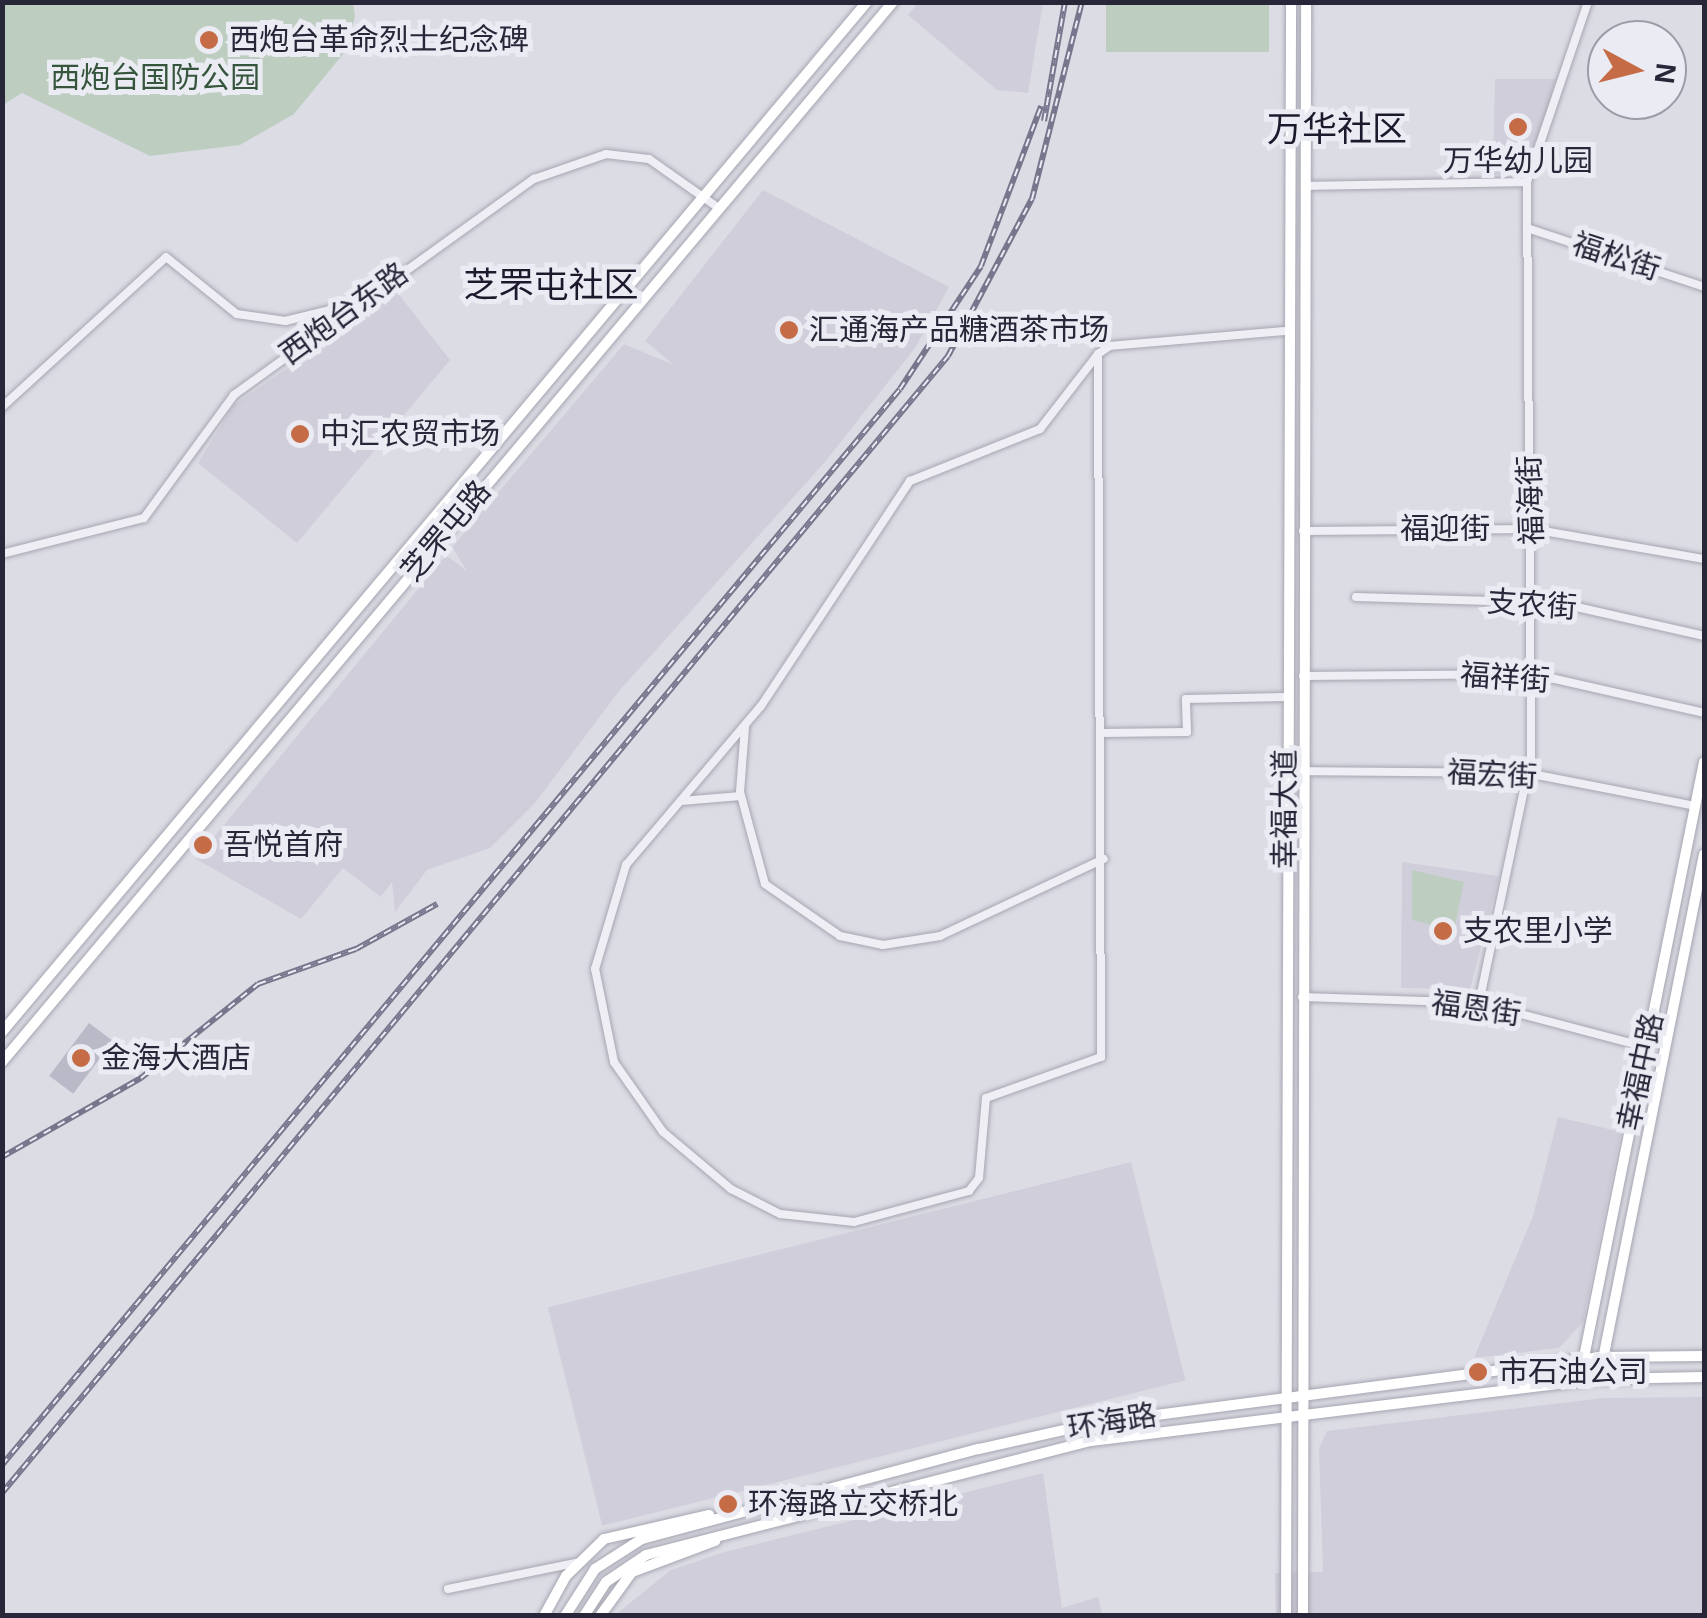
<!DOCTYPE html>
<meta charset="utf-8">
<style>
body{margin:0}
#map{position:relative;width:1707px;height:1618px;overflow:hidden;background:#dcdce5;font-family:Helvetica,"Noto Sans SC",sans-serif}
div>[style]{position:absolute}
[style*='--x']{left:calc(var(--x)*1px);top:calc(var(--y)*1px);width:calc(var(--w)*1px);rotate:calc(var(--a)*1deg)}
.built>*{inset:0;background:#cfceda;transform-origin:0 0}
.green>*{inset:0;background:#bdcec1;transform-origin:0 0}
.building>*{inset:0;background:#bab9c7;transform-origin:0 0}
.roads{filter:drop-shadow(0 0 2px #a6a6b2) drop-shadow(0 0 2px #a6a6b2)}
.street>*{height:8px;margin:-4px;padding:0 4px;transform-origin:4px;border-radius:4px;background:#efeef4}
.secondary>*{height:10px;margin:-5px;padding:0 5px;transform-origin:5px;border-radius:5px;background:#fff}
.rail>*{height:6px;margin-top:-3px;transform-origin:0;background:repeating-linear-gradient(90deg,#ebebf3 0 8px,#78768d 0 16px);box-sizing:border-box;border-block:2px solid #78768d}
.dots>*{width:28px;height:28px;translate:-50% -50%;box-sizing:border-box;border:5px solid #ebebf3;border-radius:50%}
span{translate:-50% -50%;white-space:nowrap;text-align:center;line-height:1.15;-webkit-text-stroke:10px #ebebf3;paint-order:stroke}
.poi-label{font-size:30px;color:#28273a}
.left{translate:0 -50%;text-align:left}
.park-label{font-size:30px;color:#35553d}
.street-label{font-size:30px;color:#28273a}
.quarter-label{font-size:35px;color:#1b192b}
.frame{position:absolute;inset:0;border:5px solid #28273a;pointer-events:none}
.north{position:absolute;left:1587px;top:20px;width:100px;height:100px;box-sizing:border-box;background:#ebebf3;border:2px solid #9d9da9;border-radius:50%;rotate:97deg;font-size:28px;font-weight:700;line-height:40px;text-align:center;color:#28273a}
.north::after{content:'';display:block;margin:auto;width:35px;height:45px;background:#c56b46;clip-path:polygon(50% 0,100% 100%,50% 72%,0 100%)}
</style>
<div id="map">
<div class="built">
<div style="clip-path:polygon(918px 3px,1043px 3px,1028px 93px,997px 90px,908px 15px)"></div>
<div style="clip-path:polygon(1495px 79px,1556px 79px,1529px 175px,1493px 175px)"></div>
<div style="clip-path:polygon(763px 190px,949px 287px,915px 348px,824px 463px,619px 691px,535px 803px,490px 848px,427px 870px,395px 912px,392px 882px,381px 897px,343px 868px,301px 919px,196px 859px,446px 555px,467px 571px,452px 547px,624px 344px,674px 365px,645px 341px)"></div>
<div style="clip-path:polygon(397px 292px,450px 360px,297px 543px,198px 463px,234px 405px)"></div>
<div style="clip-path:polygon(1402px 862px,1499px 876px,1470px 989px,1401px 988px)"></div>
<div style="clip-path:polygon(1558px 1117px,1621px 1132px,1583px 1322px,1559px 1348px,1474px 1358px,1533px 1216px)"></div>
<div style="left:1131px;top:1162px;width:225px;height:601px;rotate:76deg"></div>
<div style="clip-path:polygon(1704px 1397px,1704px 1615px,1276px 1615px,1275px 1573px,1323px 1572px,1319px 1448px,1327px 1431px,1604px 1398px)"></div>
<div style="clip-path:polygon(1043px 1473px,1062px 1608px,1098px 1597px,1102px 1615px,615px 1615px,671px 1570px,721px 1553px)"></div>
</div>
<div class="green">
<div style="clip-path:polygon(3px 2px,353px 2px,355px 17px,343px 54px,294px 114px,240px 145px,150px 156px,22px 93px,3px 105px)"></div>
<div style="left:1106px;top:3px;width:163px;height:49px"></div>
<div style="clip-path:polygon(1412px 870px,1464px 882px,1454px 930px,1412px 920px)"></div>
</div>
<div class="building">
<div style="left:89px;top:1023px;width:30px;height:66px;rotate:37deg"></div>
</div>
<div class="roads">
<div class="street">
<div style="--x:1305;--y:186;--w:222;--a:-1"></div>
<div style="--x:1527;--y:228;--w:187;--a:18.4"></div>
<div style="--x:1098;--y:354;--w:703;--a:89.76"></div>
<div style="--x:1101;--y:1057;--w:122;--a:160.4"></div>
<div style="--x:986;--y:1098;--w:80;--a:95"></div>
<div style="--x:979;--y:1178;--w:16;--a:128"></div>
<div style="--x:969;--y:1191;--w:119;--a:164.9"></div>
<div style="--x:854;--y:1222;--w:74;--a:-173.8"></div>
<div style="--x:780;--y:1214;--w:55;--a:-153"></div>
<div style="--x:731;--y:1189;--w:89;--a:-140"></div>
<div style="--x:663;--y:1132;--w:85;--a:-125"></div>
<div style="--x:614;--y:1062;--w:95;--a:-101.5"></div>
<div style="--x:595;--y:969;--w:109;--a:-73.4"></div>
<div style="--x:626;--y:865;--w:209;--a:-49.7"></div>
<div style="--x:761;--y:706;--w:270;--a:-56.5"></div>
<div style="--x:910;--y:481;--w:140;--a:-21.8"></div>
<div style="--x:1040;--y:429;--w:95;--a:-52.3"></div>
<div style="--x:1098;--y:354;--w:14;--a:-34"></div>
<div style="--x:1110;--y:346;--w:177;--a:-4.9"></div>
<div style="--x:2;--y:407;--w:222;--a:-42.4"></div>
<div style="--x:166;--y:257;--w:91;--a:38.8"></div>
<div style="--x:237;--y:314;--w:49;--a:8.3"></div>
<div style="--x:285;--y:321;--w:72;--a:-13.7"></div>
<div style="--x:1303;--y:531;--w:229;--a:-0.5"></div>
<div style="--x:1532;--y:529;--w:175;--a:9.9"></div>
<div style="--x:2;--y:554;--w:146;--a:-14.2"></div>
<div style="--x:144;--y:518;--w:152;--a:-53.8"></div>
<div style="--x:234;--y:395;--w:370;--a:-35.8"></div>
<div style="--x:534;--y:179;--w:76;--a:-19.1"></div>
<div style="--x:606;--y:154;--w:43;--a:6.6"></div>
<div style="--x:649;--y:159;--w:83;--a:35.2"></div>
<div style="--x:1356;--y:597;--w:203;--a:1.7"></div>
<div style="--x:1559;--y:603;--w:149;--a:12.8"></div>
<div style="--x:1303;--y:676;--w:230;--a:-0.5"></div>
<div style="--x:1533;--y:674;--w:175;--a:12.8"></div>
<div style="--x:745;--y:727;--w:65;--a:94.4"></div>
<div style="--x:740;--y:792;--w:95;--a:74.8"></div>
<div style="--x:765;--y:884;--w:91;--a:34.7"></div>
<div style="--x:840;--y:936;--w:44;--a:11.8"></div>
<div style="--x:883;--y:945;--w:58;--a:-9"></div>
<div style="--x:940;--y:936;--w:181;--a:-25.2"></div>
<div style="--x:1100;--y:733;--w:87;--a:-0.7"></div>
<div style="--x:1187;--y:732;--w:33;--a:-92"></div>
<div style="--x:1186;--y:699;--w:100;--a:-1.1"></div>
<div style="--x:1286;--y:771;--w:241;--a:0.5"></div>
<div style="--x:1527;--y:773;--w:171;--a:11.1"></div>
<div style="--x:681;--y:801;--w:60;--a:-4.8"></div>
<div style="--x:1302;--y:997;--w:177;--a:1.9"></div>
<div style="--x:1479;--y:1003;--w:173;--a:14.8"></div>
<div style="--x:1479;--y:1003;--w:251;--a:-78.1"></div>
<div style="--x:1531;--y:757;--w:575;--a:-90.4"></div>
<div style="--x:1527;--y:182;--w:190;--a:-71.3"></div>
<div style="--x:448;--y:1589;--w:134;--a:-11.6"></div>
</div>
<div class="secondary">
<div style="--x:2;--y:1032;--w:1345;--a:-49.98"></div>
<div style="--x:2;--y:1062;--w:1385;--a:-49.95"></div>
<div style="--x:1599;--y:1379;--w:535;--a:-78.69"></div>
<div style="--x:1579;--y:1382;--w:632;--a:-78.6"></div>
<div style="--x:544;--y:1616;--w:46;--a:-61.2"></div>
<div style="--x:566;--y:1576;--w:53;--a:-44.2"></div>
<div style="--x:604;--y:1539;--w:108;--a:-12.9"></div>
<div style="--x:565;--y:1616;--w:56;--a:-57.4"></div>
<div style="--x:595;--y:1569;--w:56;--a:-32.6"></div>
<div style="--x:642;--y:1539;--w:349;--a:-15"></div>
<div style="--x:979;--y:1449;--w:119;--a:-12.6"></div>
<div style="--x:1095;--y:1423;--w:510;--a:-7.43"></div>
<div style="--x:1601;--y:1357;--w:103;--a:-0.6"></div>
<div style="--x:584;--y:1616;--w:40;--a:-57.1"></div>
<div style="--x:606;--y:1582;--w:48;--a:-34"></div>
<div style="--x:646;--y:1555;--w:459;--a:-14.4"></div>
<div style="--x:1091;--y:1441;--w:512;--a:-6.96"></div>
<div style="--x:1599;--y:1379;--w:105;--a:-1.1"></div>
<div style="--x:600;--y:1616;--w:54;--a:-54"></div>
<div style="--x:632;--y:1572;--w:89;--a:-20.5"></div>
<div style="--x:1286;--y:1616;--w:1614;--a:-89.82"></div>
<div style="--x:1303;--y:1616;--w:1614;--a:-89.89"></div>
</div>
</div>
<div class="rail">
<div style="--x:1044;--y:121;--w:121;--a:-80"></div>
<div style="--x:2;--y:1157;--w:160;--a:-29.6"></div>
<div style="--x:141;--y:1078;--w:150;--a:-38.8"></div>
<div style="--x:258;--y:984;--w:104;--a:-19.7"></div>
<div style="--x:356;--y:949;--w:93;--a:-29.1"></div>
<div style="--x:2;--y:1465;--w:1401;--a:-50.15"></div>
<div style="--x:900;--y:389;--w:147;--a:-56.6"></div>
<div style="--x:981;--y:266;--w:171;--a:-69.4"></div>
<div style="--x:2;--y:1493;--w:1479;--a:-50.24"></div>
<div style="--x:948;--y:356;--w:178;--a:-61.9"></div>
<div style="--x:1032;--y:199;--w:203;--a:-75.8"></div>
</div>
<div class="dots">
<div style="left:209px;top:40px;background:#c56b46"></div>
<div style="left:1518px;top:127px;background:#c56b46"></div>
<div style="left:789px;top:330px;background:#c56b46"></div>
<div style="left:300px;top:434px;background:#c56b46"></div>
<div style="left:203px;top:845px;background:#c56b46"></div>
<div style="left:1443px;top:931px;background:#c56b46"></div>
<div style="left:81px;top:1058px;background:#c56b46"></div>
<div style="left:1478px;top:1372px;background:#c56b46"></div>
<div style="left:728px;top:1504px;background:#c56b46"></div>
</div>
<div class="poi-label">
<span class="left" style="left:229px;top:40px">西炮台革命烈士纪念碑</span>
<span style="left:1518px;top:161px">万华幼儿园</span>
<span class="left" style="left:809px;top:330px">汇通海产品糖酒茶市场</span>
<span class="left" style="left:320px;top:434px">中汇农贸市场</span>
<span class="left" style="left:223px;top:845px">吾悦首府</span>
<span class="left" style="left:1463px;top:931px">支农里小学</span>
<span class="left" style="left:101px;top:1058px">金海大酒店</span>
<span class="left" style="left:1498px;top:1372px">市石油公司</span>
<span class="left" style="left:748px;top:1504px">环海路立交桥北</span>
</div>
<div class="park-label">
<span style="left:155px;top:78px">西炮台国防公园</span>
</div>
<div class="street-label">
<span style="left:1616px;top:257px;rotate:18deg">福松街</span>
<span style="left:344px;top:314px;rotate:-36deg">西炮台东路</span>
<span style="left:1531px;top:500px;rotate:-92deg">福海街</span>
<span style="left:1445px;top:529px">福迎街</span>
<span style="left:446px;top:531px;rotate:-50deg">芝罘屯路</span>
<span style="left:1532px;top:605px;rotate:4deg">支农街</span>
<span style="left:1505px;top:678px;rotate:4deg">福祥街</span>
<span style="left:1492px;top:775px;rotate:3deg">福宏街</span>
<span style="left:1285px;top:809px;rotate:-90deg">幸福大道</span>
<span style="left:1476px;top:1009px;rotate:8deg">福恩街</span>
<span style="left:1641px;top:1072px;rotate:-78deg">幸福中路</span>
<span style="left:1112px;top:1422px;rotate:-9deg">环海路</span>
</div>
<div class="quarter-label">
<span style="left:1337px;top:129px">万华社区</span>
<span style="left:551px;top:285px">芝罘屯社区</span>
</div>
<div class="frame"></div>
<div class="north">N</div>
</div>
